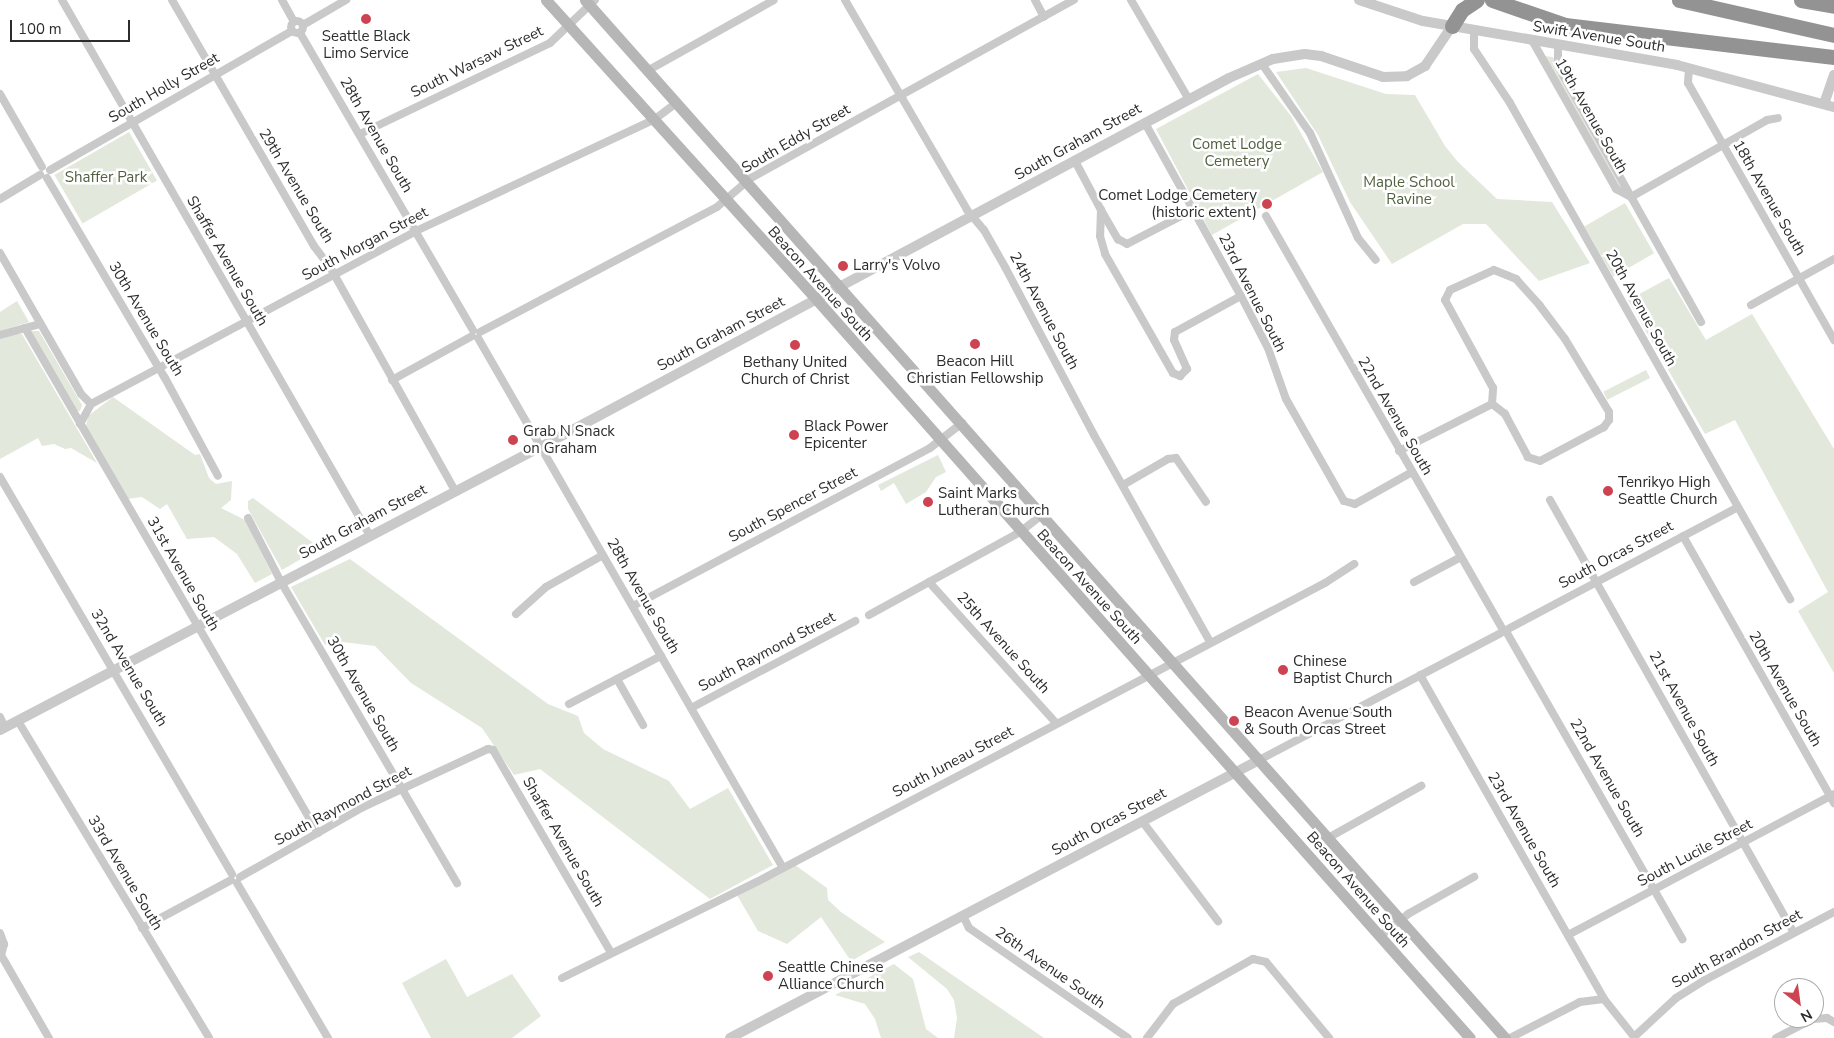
<!DOCTYPE html>
<style>
body{margin:0}
#map{position:relative;width:1834px;height:1038px;overflow:hidden;background:#fff;font-family:"Nunito Sans",sans-serif}
div>[style]{position:absolute}
[style*='--x']{left:calc(var(--x)*1px);top:calc(var(--y)*1px);width:calc(var(--w)*1px);rotate:calc(var(--a)*1deg)}
.green>*{inset:0;background:#e2e8db;transform-origin:0 0}
.minor>*{height:8px;margin:-4px;padding:0 4px;transform-origin:4px;border-radius:4px;background:#c9c9c9}
.minor>.ring{margin:-4px;padding:0;box-sizing:content-box;background:none;border:8px solid #c9c9c9;border-radius:50%}
.tertiary>*{height:10px;margin:-5px;padding:0 5px;transform-origin:5px;border-radius:5px;background:#c9c9c9}
.secondary>*{height:11px;margin:-5.5px;padding:0 5.5px;transform-origin:5.5px;border-radius:5.5px;background:#b6b6b6}
.motorway>*{height:15px;margin:-7.5px;padding:0 7.5px;transform-origin:7.5px;border-radius:7.5px;background:#939393}
.dots>*{width:14px;height:14px;translate:-50% -50%;box-sizing:border-box;border:2px solid #fff;border-radius:50%}
span{translate:-50% -50%;white-space:nowrap;text-align:center;line-height:1.15;-webkit-text-stroke:5px #fff;paint-order:stroke}
.poi-label{font-size:15px;color:#2c2c2c}
.right{translate:-100% -50%;text-align:right}
.left{translate:0 -50%;text-align:left}
.street-label{font-size:15px;color:#2c2c2c}
.park-label{font-size:15px;color:#50613f}
.north{position:absolute;left:1774px;top:978px;width:50px;height:50px;box-sizing:border-box;background:#fff;border:1px solid #ababab;border-radius:50%;rotate:150deg;font-size:14px;font-weight:700;line-height:20px;text-align:center;color:#2c2c2c}
.north::after{content:'';display:block;margin:auto;width:18px;height:22px;background:#ce4352;clip-path:polygon(50% 0,100% 100%,50% 72%,0 100%)}
.scale{position:absolute;left:10px;top:20px;width:120px;height:22px;box-sizing:border-box;border:2px solid #2c2c2c;border-top:0;padding-left:6px;font-size:15px;line-height:18px;white-space:nowrap;color:#2c2c2c;-webkit-text-stroke:4px #fff;paint-order:stroke}
</style>
<div id="map">
<div class="green">
<div style="clip-path:polygon(1544px 56px,1553px 57px,1624px 190px,1618px 186px)"></div>
<div style="clip-path:polygon(1306px 68px,1386px 94px,1415px 95px,1445px 146px,1458px 162px,1497px 199px,1552px 202px,1590px 263px,1539px 281px,1486px 224px,1463px 224px,1392px 264px,1350px 202px,1318px 135px,1276px 72px)"></div>
<div style="clip-path:polygon(1258px 74px,1291px 116px,1323px 172px,1212px 235px,1156px 129px)"></div>
<div style="left:129px;top:132px;width:56px;height:86px;rotate:60deg"></div>
<div style="left:1625px;top:203px;width:58px;height:47px;rotate:60deg"></div>
<div style="clip-path:polygon(1669px 278px,1706px 340px,1752px 314px,1834px 449px,1834px 673px,1798px 611px,1828px 592px,1735px 420px,1705px 434px,1628px 300px)"></div>
<div style="clip-path:polygon(17px 301px,29px 322px,0 331px,0 312px)"></div>
<div style="clip-path:polygon(30px 331px,39px 331px,82px 405px,80px 411px,75px 411px)"></div>
<div style="clip-path:polygon(15px 333px,22px 334px,97px 463px,71px 448px,65px 449px,54px 444px,42px 446px,38px 438px,0 459px,0 339px)"></div>
<div style="left:1646px;top:370px;width:9px;height:48px;rotate:63deg"></div>
<div style="clip-path:polygon(113px 397px,195px 455px,200px 454px,209px 478px,216px 484px,232px 481px,231px 500px,221px 508px,245px 520px,272px 574px,255px 583px,237px 554px,214px 537px,187px 539px,167px 504px,160px 509px,142px 497px,127px 499px,86px 427px,88px 416px)"></div>
<div style="clip-path:polygon(938px 455px,946px 472px,936px 477px,926px 492px,906px 504px,894px 483px,881px 491px,878px 485px)"></div>
<div style="clip-path:polygon(253px 498px,320px 548px,282px 570px,248px 509px,248px 501px)"></div>
<div style="clip-path:polygon(350px 559px,548px 704px,578px 716px,584px 733px,603px 749px,669px 781px,690px 809px,728px 788px,773px 865px,710px 899px,540px 769px,514px 775px,482px 728px,411px 683px,375px 646px,335px 641px,325px 645px,291px 587px)"></div>
<div style="clip-path:polygon(795px 865px,827px 888px,828px 900px,841px 912px,885px 942px,851px 961px,821px 917px,787px 944px,758px 931px,737px 895px)"></div>
<div style="clip-path:polygon(919px 952px,1044px 1038px,954px 1038px,957px 1018px,954px 1000px,947px 989px,908px 957px)"></div>
<div style="clip-path:polygon(446px 959px,467px 997px,512px 974px,541px 1016px,512px 1038px,431px 1038px,402px 983px)"></div>
<div style="clip-path:polygon(894px 964px,913px 979px,926px 1029px,938px 1038px,881px 1038px,875px 1019px,865px 1004px,835px 995px)"></div>
</div>
<div class="minor">
<div style="--x:62;--y:0;--w:616;--a:60.11"></div>
<div style="--x:172;--y:0;--w:284;--a:60"></div>
<div style="--x:314;--y:246;--w:26;--a:53"></div>
<div style="--x:330;--y:267;--w:257;--a:60.8"></div>
<div style="--x:282;--y:0;--w:25;--a:61"></div>
<div style="--x:845;--y:0;--w:243;--a:59.8"></div>
<div style="--x:967;--y:210;--w:26;--a:50"></div>
<div style="--x:984;--y:230;--w:43;--a:60.4"></div>
<div style="--x:1005;--y:267;--w:190;--a:62.1"></div>
<div style="--x:1094;--y:435;--w:237;--a:60.7"></div>
<div style="--x:1035;--y:0;--w:19;--a:62"></div>
<div style="--x:1131;--y:0;--w:113;--a:59.8"></div>
<div class="ring" style="left:291px;top:21px;width:4px;height:4px"></div>
<div style="--x:303;--y:25;--w:50;--a:-30.2"></div>
<div style="--x:1474;--y:30;--w:19;--a:90"></div>
<div style="--x:1474;--y:49;--w:65;--a:56.3"></div>
<div style="--x:1510;--y:103;--w:570;--a:60.55"></div>
<div style="--x:300;--y:33;--w:344;--a:59.8"></div>
<div style="--x:1533;--y:42;--w:169;--a:60.5"></div>
<div style="--x:1616;--y:189;--w:17;--a:28"></div>
<div style="--x:1558;--y:45;--w:18;--a:90"></div>
<div style="--x:1558;--y:63;--w:13;--a:67"></div>
<div style="--x:1563;--y:75;--w:283;--a:60.8"></div>
<div style="--x:1262;--y:64;--w:84;--a:55.2"></div>
<div style="--x:1310;--y:133;--w:115;--a:65.4"></div>
<div style="--x:1358;--y:238;--w:28;--a:51"></div>
<div style="--x:1689;--y:68;--w:15;--a:94"></div>
<div style="--x:1688;--y:83;--w:296;--a:60.4"></div>
<div style="--x:647;--y:71;--w:145;--a:-29.2"></div>
<div style="--x:0;--y:94;--w:84;--a:60.1"></div>
<div style="--x:1145;--y:123;--w:198;--a:61"></div>
<div style="--x:1241;--y:296;--w:59;--a:62.6"></div>
<div style="--x:1268;--y:348;--w:54;--a:70.6"></div>
<div style="--x:1286;--y:399;--w:117;--a:60.4"></div>
<div style="--x:1344;--y:501;--w:11;--a:15"></div>
<div style="--x:1355;--y:504;--w:65;--a:-29.3"></div>
<div style="--x:360;--y:134;--w:211;--a:-25.6"></div>
<div style="--x:550;--y:43;--w:62;--a:-43.7"></div>
<div style="--x:1075;--y:161;--w:55;--a:62"></div>
<div style="--x:1101;--y:210;--w:26;--a:92"></div>
<div style="--x:1100;--y:236;--w:19;--a:74"></div>
<div style="--x:1105;--y:254;--w:137;--a:60.3"></div>
<div style="--x:1173;--y:373;--w:8;--a:23"></div>
<div style="--x:1180;--y:376;--w:10;--a:-45"></div>
<div style="--x:1187;--y:369;--w:32;--a:-114"></div>
<div style="--x:1174;--y:340;--w:8;--a:-83"></div>
<div style="--x:1175;--y:332;--w:75;--a:-28.6"></div>
<div style="--x:50;--y:170;--w:279;--a:-29.9"></div>
<div style="--x:47;--y:178;--w:232;--a:59.5"></div>
<div style="--x:165;--y:378;--w:111;--a:61.6"></div>
<div style="--x:1631;--y:197;--w:156;--a:-29.5"></div>
<div style="--x:1767;--y:120;--w:11;--a:-10"></div>
<div style="--x:0;--y:199;--w:47;--a:-31"></div>
<div style="--x:1101;--y:210;--w:34;--a:60"></div>
<div style="--x:1118;--y:239;--w:10;--a:29"></div>
<div style="--x:1127;--y:244;--w:74;--a:-27.3"></div>
<div style="--x:1266;--y:216;--w:475;--a:60.2"></div>
<div style="--x:0;--y:253;--w:163;--a:60.1"></div>
<div style="--x:81;--y:394;--w:14;--a:45"></div>
<div style="--x:1494;--y:270;--w:24;--a:22"></div>
<div style="--x:1516;--y:279;--w:36;--a:48"></div>
<div style="--x:1540;--y:306;--w:41;--a:52.9"></div>
<div style="--x:1565;--y:339;--w:85;--a:58.9"></div>
<div style="--x:1609;--y:412;--w:8;--a:90"></div>
<div style="--x:1609;--y:420;--w:9;--a:126"></div>
<div style="--x:1604;--y:427;--w:72;--a:152"></div>
<div style="--x:1540;--y:461;--w:13;--a:-162"></div>
<div style="--x:1528;--y:457;--w:49;--a:-118.1"></div>
<div style="--x:1505;--y:414;--w:16;--a:-142"></div>
<div style="--x:1492;--y:404;--w:16;--a:-86"></div>
<div style="--x:1493;--y:388;--w:100;--a:-118.6"></div>
<div style="--x:1445;--y:300;--w:11;--a:-63"></div>
<div style="--x:1450;--y:290;--w:48;--a:-24.4"></div>
<div style="--x:1751;--y:305;--w:95;--a:-29"></div>
<div style="--x:25;--y:328;--w:584;--a:59.88"></div>
<div style="--x:480;--y:332;--w:268;--a:-27.8"></div>
<div style="--x:717;--y:207;--w:45;--a:-40.5"></div>
<div style="--x:751;--y:178;--w:369;--a:-28.9"></div>
<div style="--x:0;--y:335;--w:41;--a:-15.4"></div>
<div style="--x:478;--y:338;--w:611;--a:60.08"></div>
<div style="--x:392;--y:380;--w:91;--a:-28.8"></div>
<div style="--x:80;--y:424;--w:23;--a:-61"></div>
<div style="--x:91;--y:404;--w:368;--a:-28"></div>
<div style="--x:416;--y:231;--w:264;--a:-25.1"></div>
<div style="--x:655;--y:119;--w:25;--a:-37"></div>
<div style="--x:1399;--y:451;--w:104;--a:-26.8"></div>
<div style="--x:0;--y:477;--w:460;--a:59.7"></div>
<div style="--x:1123;--y:485;--w:52;--a:-30"></div>
<div style="--x:1168;--y:459;--w:8;--a:-7"></div>
<div style="--x:1176;--y:458;--w:53;--a:55.7"></div>
<div style="--x:1550;--y:500;--w:496;--a:60.6"></div>
<div style="--x:248;--y:518;--w:72;--a:62.7"></div>
<div style="--x:281;--y:582;--w:349;--a:59.7"></div>
<div style="--x:1683;--y:536;--w:307;--a:60.5"></div>
<div style="--x:929;--y:582;--w:190;--a:48"></div>
<div style="--x:1414;--y:582;--w:53;--a:-28"></div>
<div style="--x:633;--y:606;--w:336;--a:-28"></div>
<div style="--x:930;--y:448;--w:41;--a:-38"></div>
<div style="--x:516;--y:614;--w:40;--a:-42"></div>
<div style="--x:546;--y:587;--w:65;--a:-29.3"></div>
<div style="--x:869;--y:615;--w:172;--a:-28.8"></div>
<div style="--x:1020;--y:532;--w:29;--a:-38"></div>
<div style="--x:1508;--y:629;--w:260;--a:-27.9"></div>
<div style="--x:1507;--y:633;--w:353;--a:60.2"></div>
<div style="--x:1420;--y:675;--w:373;--a:60.4"></div>
<div style="--x:1604;--y:999;--w:50;--a:51.5"></div>
<div style="--x:617;--y:679;--w:53;--a:60.5"></div>
<div style="--x:569;--y:704;--w:104;--a:-27.6"></div>
<div style="--x:691;--y:708;--w:186;--a:-27.9"></div>
<div style="--x:0;--y:717;--w:12;--a:66"></div>
<div style="--x:18;--y:721;--w:370;--a:58.9"></div>
<div style="--x:1259;--y:760;--w:273;--a:-27.7"></div>
<div style="--x:1142;--y:821;--w:126;--a:52.8"></div>
<div style="--x:1328;--y:838;--w:107;--a:-29.2"></div>
<div style="--x:240;--y:877;--w:142;--a:-29.6"></div>
<div style="--x:363;--y:807;--w:138;--a:-24.9"></div>
<div style="--x:488;--y:749;--w:5;--a:11"></div>
<div style="--x:493;--y:750;--w:235;--a:59.8"></div>
<div style="--x:237;--y:883;--w:180;--a:59.6"></div>
<div style="--x:963;--y:916;--w:13;--a:63"></div>
<div style="--x:969;--y:928;--w:193;--a:34.7"></div>
<div style="--x:142;--y:928;--w:101;--a:-28.3"></div>
<div style="--x:0;--y:933;--w:12;--a:70"></div>
<div style="--x:4;--y:944;--w:11;--a:105"></div>
<div style="--x:1;--y:955;--w:96;--a:60"></div>
<div style="--x:1568;--y:935;--w:301;--a:-27.9"></div>
<div style="--x:1380;--y:936;--w:36;--a:-38"></div>
<div style="--x:1408;--y:914;--w:76;--a:-29.3"></div>
<div style="--x:562;--y:978;--w:228;--a:-26.3"></div>
<div style="--x:766;--y:877;--w:632;--a:-27.74"></div>
<div style="--x:1325;--y:583;--w:35;--a:-33"></div>
<div style="--x:1634;--y:1037;--w:57;--a:-42.9"></div>
<div style="--x:1676;--y:998;--w:32;--a:-32"></div>
<div style="--x:1703;--y:981;--w:148;--a:-27.8"></div>
<div style="--x:1147;--y:1038;--w:43;--a:-52.6"></div>
<div style="--x:1173;--y:1004;--w:92;--a:-29.4"></div>
<div style="--x:1253;--y:959;--w:13;--a:13"></div>
<div style="--x:1266;--y:962;--w:99;--a:50.3"></div>
<div style="--x:1510;--y:1038;--w:79;--a:-27.2"></div>
<div style="--x:1580;--y:1002;--w:24;--a:-7"></div>
<div style="--x:1776;--y:1038;--w:42;--a:-27.2"></div>
<div style="--x:1813;--y:1019;--w:14;--a:-4"></div>
<div style="--x:1827;--y:1018;--w:8;--a:30"></div>
</div>
<div class="tertiary">
<div style="--x:1359;--y:0;--w:67;--a:18.2"></div>
<div style="--x:1423;--y:21;--w:258;--a:9.8"></div>
<div style="--x:1677;--y:65;--w:163;--a:15"></div>
<div style="--x:1824;--y:104;--w:31;--a:-71"></div>
<div style="--x:0;--y:730;--w:621;--a:-27.64"></div>
<div style="--x:550;--y:442;--w:770;--a:-28.19"></div>
<div style="--x:1229;--y:78;--w:48;--a:-23.4"></div>
<div style="--x:1273;--y:59;--w:32;--a:-9"></div>
<div style="--x:1305;--y:54;--w:16;--a:7"></div>
<div style="--x:1321;--y:56;--w:65;--a:18.7"></div>
<div style="--x:1383;--y:77;--w:24;--a:-2"></div>
<div style="--x:1407;--y:76;--w:21;--a:-29"></div>
<div style="--x:1425;--y:66;--w:48;--a:-56"></div>
<div style="--x:730;--y:1038;--w:598;--a:-27.72"></div>
</div>
<div class="secondary">
<div style="--x:546;--y:0;--w:404;--a:47.9"></div>
<div style="--x:817;--y:300;--w:985;--a:48.5"></div>
<div style="--x:585;--y:0;--w:1387;--a:48.45"></div>
</div>
<div class="motorway">
<div style="--x:1492;--y:0;--w:77;--a:18.9"></div>
<div style="--x:1565;--y:25;--w:271;--a:6.8"></div>
<div style="--x:1679;--y:0;--w:159;--a:12.7"></div>
<div style="--x:1801;--y:0;--w:34;--a:10"></div>
<div style="--x:1452;--y:26;--w:19;--a:-58"></div>
<div style="--x:1462;--y:10;--w:18;--a:-34"></div>
</div>
<div class="dots">
<div style="left:366px;top:19px;background:#ce4352"></div>
<div style="left:1267px;top:204px;background:#ce4352"></div>
<div style="left:843px;top:266px;background:#ce4352"></div>
<div style="left:975px;top:344px;background:#ce4352"></div>
<div style="left:795px;top:345px;background:#ce4352"></div>
<div style="left:794px;top:435px;background:#ce4352"></div>
<div style="left:513px;top:440px;background:#ce4352"></div>
<div style="left:1608px;top:491px;background:#ce4352"></div>
<div style="left:928px;top:502px;background:#ce4352"></div>
<div style="left:1283px;top:670px;background:#ce4352"></div>
<div style="left:1234px;top:721px;background:#ce4352"></div>
<div style="left:768px;top:976px;background:#ce4352"></div>
</div>
<div class="poi-label">
<span style="left:366px;top:45px">Seattle Black<br>Limo Service</span>
<span class="right" style="left:1257px;top:204px">Comet Lodge Cemetery<br>(historic extent)</span>
<span class="left" style="left:853px;top:266px">Larry's Volvo</span>
<span style="left:975px;top:370px">Beacon Hill<br>Christian Fellowship</span>
<span style="left:795px;top:371px">Bethany United<br>Church of Christ</span>
<span class="left" style="left:804px;top:435px">Black Power<br>Epicenter</span>
<span class="left" style="left:523px;top:440px">Grab N Snack<br>on Graham</span>
<span class="left" style="left:1618px;top:491px">Tenrikyo High<br>Seattle Church</span>
<span class="left" style="left:938px;top:502px">Saint Marks<br>Lutheran Church</span>
<span class="left" style="left:1293px;top:670px">Chinese<br>Baptist Church</span>
<span class="left" style="left:1244px;top:721px">Beacon Avenue South<br>&amp; South Orcas Street</span>
<span class="left" style="left:778px;top:976px">Seattle Chinese<br>Alliance Church</span>
</div>
<div class="street-label">
<span style="left:1599px;top:37px;rotate:9deg">Swift Avenue South</span>
<span style="left:477px;top:62px;rotate:-26deg">South Warsaw Street</span>
<span style="left:164px;top:88px;rotate:-30deg">South Holly Street</span>
<span style="left:1591px;top:116px;rotate:60deg">19th Avenue South</span>
<span style="left:376px;top:135px;rotate:60deg">28th Avenue South</span>
<span style="left:796px;top:139px;rotate:-30deg">South Eddy Street</span>
<span style="left:1078px;top:142px;rotate:-29deg">South Graham Street</span>
<span style="left:296px;top:186px;rotate:59deg">29th Avenue South</span>
<span style="left:1769px;top:198px;rotate:60deg">18th Avenue South</span>
<span style="left:365px;top:244px;rotate:-28deg">South Morgan Street</span>
<span style="left:227px;top:261px;rotate:60deg">Shaffer Avenue South</span>
<span style="left:820px;top:284px;rotate:48deg">Beacon Avenue South</span>
<span style="left:1252px;top:293px;rotate:63deg">23rd Avenue South</span>
<span style="left:1641px;top:308px;rotate:61deg">20th Avenue South</span>
<span style="left:1044px;top:311px;rotate:62deg">24th Avenue South</span>
<span style="left:146px;top:319px;rotate:59deg">30th Avenue South</span>
<span style="left:721px;top:334px;rotate:-28deg">South Graham Street</span>
<span style="left:1395px;top:416px;rotate:60deg">22nd Avenue South</span>
<span style="left:793px;top:505px;rotate:-28deg">South Spencer Street</span>
<span style="left:363px;top:522px;rotate:-28deg">South Graham Street</span>
<span style="left:1616px;top:555px;rotate:-28deg">South Orcas Street</span>
<span style="left:183px;top:574px;rotate:60deg">31st Avenue South</span>
<span style="left:1089px;top:587px;rotate:48deg">Beacon Avenue South</span>
<span style="left:643px;top:596px;rotate:60deg">28th Avenue South</span>
<span style="left:1003px;top:643px;rotate:48deg">25th Avenue South</span>
<span style="left:767px;top:652px;rotate:-28deg">South Raymond Street</span>
<span style="left:129px;top:668px;rotate:59deg">32nd Avenue South</span>
<span style="left:1785px;top:689px;rotate:60deg">20th Avenue South</span>
<span style="left:363px;top:694px;rotate:60deg">30th Avenue South</span>
<span style="left:1684px;top:709px;rotate:61deg">21st Avenue South</span>
<span style="left:953px;top:762px;rotate:-28deg">South Juneau Street</span>
<span style="left:1607px;top:778px;rotate:60deg">22nd Avenue South</span>
<span style="left:343px;top:806px;rotate:-28deg">South Raymond Street</span>
<span style="left:1109px;top:822px;rotate:-28deg">South Orcas Street</span>
<span style="left:1524px;top:830px;rotate:60deg">23rd Avenue South</span>
<span style="left:563px;top:842px;rotate:60deg">Shaffer Avenue South</span>
<span style="left:1695px;top:853px;rotate:-28deg">South Lucile Street</span>
<span style="left:125px;top:873px;rotate:59deg">33rd Avenue South</span>
<span style="left:1358px;top:890px;rotate:49deg">Beacon Avenue South</span>
<span style="left:1737px;top:949px;rotate:-29deg">South Brandon Street</span>
<span style="left:1050px;top:968px;rotate:35deg">26th Avenue South</span>
</div>
<div class="park-label">
<span style="left:1237px;top:153px">Comet Lodge<br>Cemetery</span>
<span style="left:106px;top:178px">Shaffer Park</span>
<span style="left:1409px;top:191px">Maple School<br>Ravine</span>
</div>
<div class="north">N</div>
<div class="scale">100 m</div>
</div>
